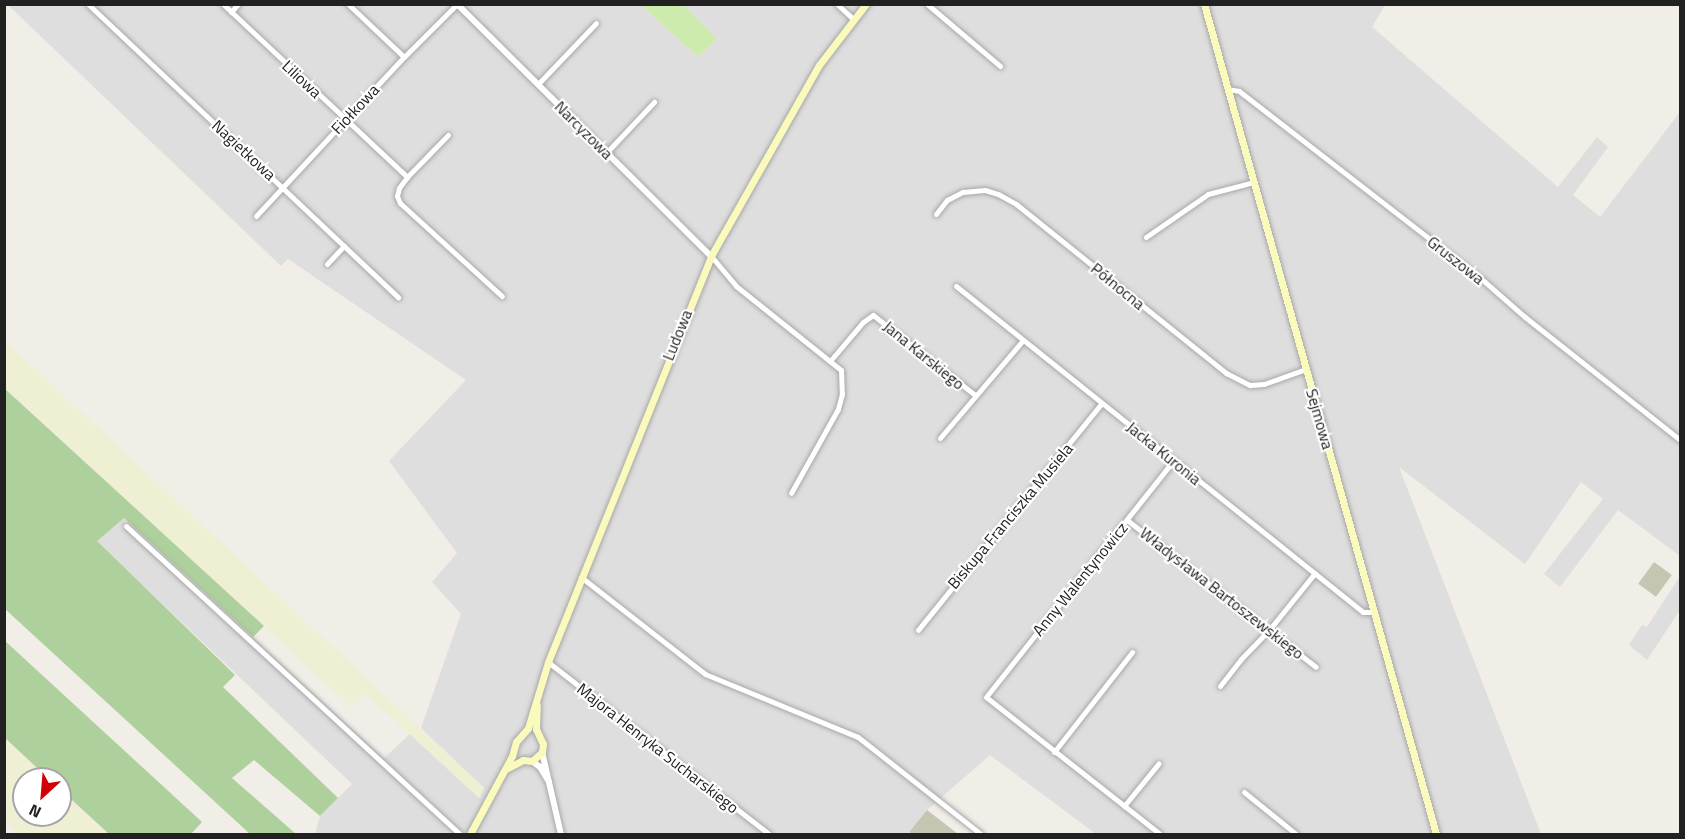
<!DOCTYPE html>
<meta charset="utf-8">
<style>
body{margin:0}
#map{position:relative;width:1685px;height:839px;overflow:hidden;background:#f1ede7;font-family:"Titillium Web",sans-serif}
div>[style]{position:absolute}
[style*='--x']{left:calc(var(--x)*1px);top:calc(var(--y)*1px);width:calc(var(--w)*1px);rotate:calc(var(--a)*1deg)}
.residential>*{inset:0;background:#dfdede}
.construction>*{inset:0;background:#c6c5b2;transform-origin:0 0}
.farmland>*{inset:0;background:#eeefd3}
.grass>*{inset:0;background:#ceebae}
.forest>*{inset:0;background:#add09c}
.roads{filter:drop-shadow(0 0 2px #a8a8a8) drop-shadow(0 0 2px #a8a8a8)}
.minor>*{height:5px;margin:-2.5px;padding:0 2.5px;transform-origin:2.5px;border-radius:2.5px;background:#fff}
.tertiary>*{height:6px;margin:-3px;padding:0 3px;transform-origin:3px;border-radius:3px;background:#fff}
.secondary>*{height:7px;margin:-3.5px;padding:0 3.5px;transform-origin:3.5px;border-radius:3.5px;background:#f9fabc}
span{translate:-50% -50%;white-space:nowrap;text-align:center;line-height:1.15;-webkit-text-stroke:4.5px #fff;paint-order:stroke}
.street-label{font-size:16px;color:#212121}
.frame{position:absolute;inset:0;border:6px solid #212121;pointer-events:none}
.north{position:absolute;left:12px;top:767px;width:60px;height:60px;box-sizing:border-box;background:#fff;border:2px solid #a6a6a6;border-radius:50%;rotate:206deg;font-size:16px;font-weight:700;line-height:24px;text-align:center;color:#212121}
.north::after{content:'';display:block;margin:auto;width:21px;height:27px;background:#d10006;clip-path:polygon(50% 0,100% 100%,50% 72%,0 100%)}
</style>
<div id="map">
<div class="residential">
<div style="clip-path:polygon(8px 5px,641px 5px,698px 57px,717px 39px,683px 5px,1385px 5px,1372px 27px,1558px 187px,1597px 137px,1608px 147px,1573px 195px,1600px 217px,1680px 112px,1680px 556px,1618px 510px,1560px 587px,1544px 574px,1603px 499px,1581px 482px,1525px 564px,1399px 467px,1541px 834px,1096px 834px,990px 755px,927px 810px,907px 834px,315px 834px,320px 816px,352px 784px,96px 541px,124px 518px,384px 758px,410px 734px,480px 798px,484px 788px,421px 728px,461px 614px,432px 582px,457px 553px,389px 461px,466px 380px,288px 259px,281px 266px)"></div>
<div style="clip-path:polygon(1678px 579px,1680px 580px,1680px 610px,1647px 660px,1629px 645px,1642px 625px,1647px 627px)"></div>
</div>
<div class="construction">
<div style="left:1654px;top:562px;width:22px;height:27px;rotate:36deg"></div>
<div style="clip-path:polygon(927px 810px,958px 834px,912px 834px,909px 832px)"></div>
</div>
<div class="farmland">
<div style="clip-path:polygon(4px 340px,484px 788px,479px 798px,366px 694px,351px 707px,5px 388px)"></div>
<div style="clip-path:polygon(4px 739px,48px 779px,24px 779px,24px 815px,60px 815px,60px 790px,108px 834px,19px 834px,5px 821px)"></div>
</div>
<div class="grass">
<div style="clip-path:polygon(641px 5px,683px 5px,717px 39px,698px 57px)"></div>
</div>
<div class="forest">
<div style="clip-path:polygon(4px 388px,264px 626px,253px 637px,124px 518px,97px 541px,235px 675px,223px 687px,338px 798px,320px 816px,254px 760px,232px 778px,296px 834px,250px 834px,5px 609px)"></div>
<div style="clip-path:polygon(4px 640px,202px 822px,191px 834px,109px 834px,60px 789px,60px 779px,49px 779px,5px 738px)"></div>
</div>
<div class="roads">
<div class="minor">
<div style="--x:88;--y:4;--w:427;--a:43.4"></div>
<div style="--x:223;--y:4;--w:253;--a:43.2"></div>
<div style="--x:348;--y:4;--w:77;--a:43.4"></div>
<div style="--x:837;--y:4;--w:23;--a:43"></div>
<div style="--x:927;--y:4;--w:96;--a:40.3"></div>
<div style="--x:231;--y:12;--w:11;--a:-49"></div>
<div style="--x:538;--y:84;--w:84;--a:-46.4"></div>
<div style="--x:1227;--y:89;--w:12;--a:9"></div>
<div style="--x:1239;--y:91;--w:311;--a:37.8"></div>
<div style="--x:1485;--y:282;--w:53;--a:41.2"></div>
<div style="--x:1525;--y:317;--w:198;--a:38.4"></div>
<div style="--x:448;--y:135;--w:59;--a:134.3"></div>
<div style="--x:407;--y:177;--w:14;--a:126"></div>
<div style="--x:399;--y:188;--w:8;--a:104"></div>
<div style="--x:397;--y:196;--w:8;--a:67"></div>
<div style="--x:400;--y:203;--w:138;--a:42.4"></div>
<div style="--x:607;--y:152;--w:69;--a:-46.8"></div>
<div style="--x:936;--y:214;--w:18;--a:-52"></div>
<div style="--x:947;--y:200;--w:18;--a:-27"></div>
<div style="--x:963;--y:192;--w:22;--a:-5"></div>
<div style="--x:985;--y:190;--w:14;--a:17"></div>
<div style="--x:998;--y:194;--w:21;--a:29"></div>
<div style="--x:1016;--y:204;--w:270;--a:38.8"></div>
<div style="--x:1226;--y:373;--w:27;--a:27"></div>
<div style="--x:1250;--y:385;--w:14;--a:-4"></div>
<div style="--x:1264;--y:384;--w:45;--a:-19.7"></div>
<div style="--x:256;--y:216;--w:217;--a:-47.1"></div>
<div style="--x:404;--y:57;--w:75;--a:-45"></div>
<div style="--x:1146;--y:237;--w:75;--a:-34.7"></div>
<div style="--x:1208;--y:194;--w:48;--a:-14.6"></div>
<div style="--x:711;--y:256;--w:39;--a:50"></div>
<div style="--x:736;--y:286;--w:134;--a:38.7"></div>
<div style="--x:841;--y:370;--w:24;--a:88"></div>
<div style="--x:842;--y:394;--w:16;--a:105"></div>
<div style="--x:838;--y:409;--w:96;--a:119.2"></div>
<div style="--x:327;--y:264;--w:25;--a:-47"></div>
<div style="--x:956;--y:286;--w:521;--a:38.69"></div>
<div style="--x:1363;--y:612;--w:12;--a:0"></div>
<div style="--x:830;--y:361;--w:51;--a:-49.8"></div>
<div style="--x:863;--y:322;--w:12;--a:-35"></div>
<div style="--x:873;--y:315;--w:130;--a:38.1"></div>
<div style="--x:940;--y:438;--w:128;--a:-49.7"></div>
<div style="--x:1127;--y:520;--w:239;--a:37.9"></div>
<div style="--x:126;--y:526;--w:454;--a:42.7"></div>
<div style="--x:581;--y:577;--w:157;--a:38"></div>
<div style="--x:705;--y:674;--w:165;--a:22.4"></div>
<div style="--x:858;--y:737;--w:157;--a:38.3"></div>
<div style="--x:918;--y:630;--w:292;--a:-51"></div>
<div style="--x:548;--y:662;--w:280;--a:37.9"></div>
<div style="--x:1220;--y:686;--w:34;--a:-52"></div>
<div style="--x:1241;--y:659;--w:40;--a:-46"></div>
<div style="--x:1269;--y:630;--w:73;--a:-51.1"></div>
<div style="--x:1054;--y:752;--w:127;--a:-52"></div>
<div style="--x:1244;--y:792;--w:67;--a:38.9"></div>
<div style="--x:1124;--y:806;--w:55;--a:-50.9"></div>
<div style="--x:1160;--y:834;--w:221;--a:-141.8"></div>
<div style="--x:986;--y:697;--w:301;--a:-51.6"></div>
</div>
<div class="tertiary">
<div style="--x:457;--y:4;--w:358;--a:44.8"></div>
<div style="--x:542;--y:752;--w:84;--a:77"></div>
<div style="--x:532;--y:761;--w:10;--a:37"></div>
<div style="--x:540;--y:767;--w:17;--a:59"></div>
</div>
<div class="secondary">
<div style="--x:1204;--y:4;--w:862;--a:74.38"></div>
<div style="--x:506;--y:769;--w:19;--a:-28"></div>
<div style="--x:523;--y:760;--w:9;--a:6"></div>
<div style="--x:532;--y:761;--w:13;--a:-42"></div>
<div style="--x:542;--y:752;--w:8;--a:-83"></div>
<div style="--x:543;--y:744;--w:17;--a:-115"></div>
<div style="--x:536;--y:729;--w:24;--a:-88"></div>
<div style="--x:470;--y:834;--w:89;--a:-61.7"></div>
<div style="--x:512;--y:756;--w:15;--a:-74"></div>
<div style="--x:516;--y:742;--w:18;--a:-49"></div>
<div style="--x:528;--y:728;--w:69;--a:-73.1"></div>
<div style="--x:548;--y:662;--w:437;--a:-68.1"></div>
<div style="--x:711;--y:256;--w:219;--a:-60.5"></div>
<div style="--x:819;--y:65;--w:77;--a:-52.4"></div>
</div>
</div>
<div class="street-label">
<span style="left:302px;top:79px;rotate:43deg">Liliowa</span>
<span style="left:355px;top:109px;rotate:-47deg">Fiołkowa</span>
<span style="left:584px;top:130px;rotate:45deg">Narcyzowa</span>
<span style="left:244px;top:150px;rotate:43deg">Nagietkowa</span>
<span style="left:1456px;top:260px;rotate:38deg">Gruszowa</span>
<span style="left:1118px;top:286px;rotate:39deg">Północna</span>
<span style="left:677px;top:335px;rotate:-68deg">Ludowa</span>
<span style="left:924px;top:355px;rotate:39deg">Jana Karskiego</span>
<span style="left:1320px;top:419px;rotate:74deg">Sejmowa</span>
<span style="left:1164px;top:453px;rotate:39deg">Jacka Kuronia</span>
<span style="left:1010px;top:516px;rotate:-50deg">Biskupa Franciszka Musiela</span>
<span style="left:1080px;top:579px;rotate:-51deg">Anny Walentynowicz</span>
<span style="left:1222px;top:593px;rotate:38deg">Władysława Bartoszewskiego</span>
<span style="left:658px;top:748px;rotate:38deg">Majora Henryka Sucharskiego</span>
</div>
<div class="frame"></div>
<div class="north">N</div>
</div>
